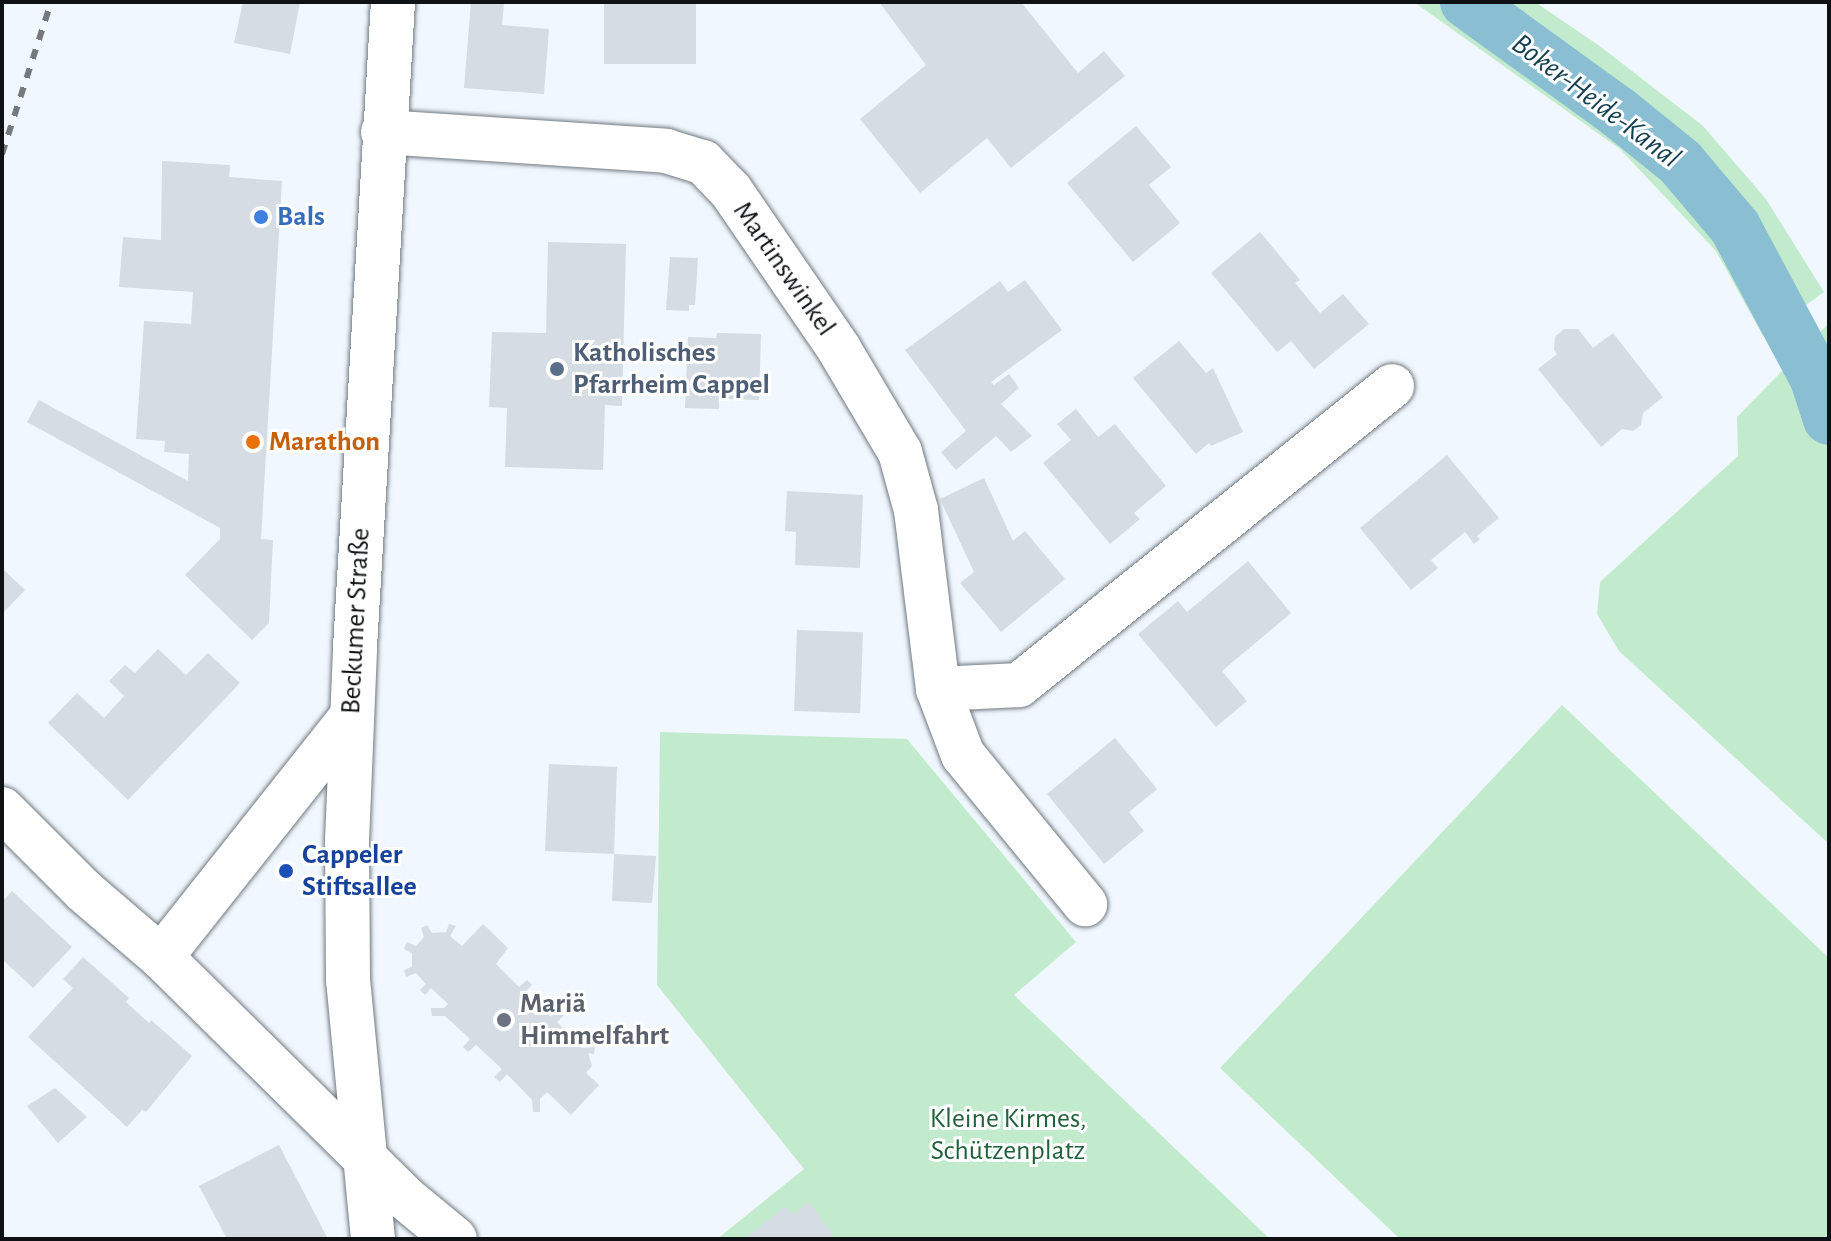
<!DOCTYPE html>
<meta charset="utf-8">
<style>
body{margin:0}
#map{position:relative;width:1831px;height:1241px;overflow:hidden;background:#f0f7ff;font-family:"Alegreya Sans",sans-serif}
div>[style]{position:absolute}
[style*='--x']{left:calc(var(--x)*1px);top:calc(var(--y)*1px);width:calc(var(--w)*1px);rotate:calc(var(--a)*1deg)}
.green>*{inset:0;background:#c2eacd}
.canal>*{height:52px;margin:-26px;padding:0 26px;transform-origin:26px;border-radius:26px;background:#8abed3}
.building>*{inset:0;background:#d5dce3;transform-origin:0 0}
.roads{filter:drop-shadow(0 0 2px #72797f) drop-shadow(0 0 2px #72797f)}
.minor>*{height:44px;margin:-22px;padding:0 22px;transform-origin:22px;border-radius:22px;background:#fff}
.secondary>*{height:44px;margin:-22px;padding:0 22px;transform-origin:22px;border-radius:22px;background:#fff}
.rail>*{height:6px;margin-top:-3px;transform-origin:0;background:repeating-linear-gradient(90deg,#74797d 0 10px,transparent 0 20px)}
.dots>*{width:22px;height:22px;translate:-50% -50%;box-sizing:border-box;border:4px solid #fff;border-radius:50%}
span{translate:-50% -50%;white-space:nowrap;text-align:center;line-height:1.15;-webkit-text-stroke:6px #fff;paint-order:stroke}
.shop-label{font-size:28px;color:#366cbe;font-weight:700}
.left{translate:0 -50%;text-align:left}
.street-label{font-size:28px;color:#0f1214}
.service-label{font-size:28px;color:#4e5e75;font-weight:700}
.food-label{font-size:28px;color:#c56008;font-weight:700}
.transit-label{font-size:28px;color:#164399;font-weight:700}
.worship-label{font-size:28px;color:#5b616d;font-weight:700}
.park-label{font-size:28px;color:#21623b}
.water-label{font-size:30px;color:#144151;font-style:italic}
.frame{position:absolute;inset:0;border:4px solid #0f1214;pointer-events:none}
</style>
<div id="map">
<div class="green">
<div style="clip-path:polygon(1414px 2px,1535px 2px,1601px 47px,1703px 126px,1766px 199px,1824px 292px,1763px 336px,1716px 251px,1620px 149px)"></div>
<div style="clip-path:polygon(1829px 323px,1829px 844px,1619px 651px,1597px 614px,1600px 582px,1738px 456px,1737px 417px)"></div>
<div style="clip-path:polygon(1562px 705px,1829px 958px,1829px 1239px,1400px 1239px,1220px 1068px)"></div>
<div style="clip-path:polygon(660px 732px,907px 739px,1076px 942px,1014px 995px,1270px 1239px,717px 1239px,804px 1169px,657px 985px)"></div>
</div>
<div class="canal">
<div style="--x:1466;--y:2;--w:188;--a:35.9"></div>
<div style="--x:1618;--y:112;--w:80;--a:38.9"></div>
<div style="--x:1680;--y:162;--w:85;--a:49.8"></div>
<div style="--x:1735;--y:227;--w:172;--a:61.9"></div>
<div style="--x:1816;--y:379;--w:42;--a:72"></div>
</div>
<div class="building">
<div style="clip-path:polygon(243px 2px,300px 2px,290px 54px,234px 43px)"></div>
<div style="clip-path:polygon(471px 2px,504px 4px,502px 25px,549px 29px,544px 94px,464px 88px)"></div>
<div style="left:604px;top:2px;width:92px;height:62px"></div>
<div style="clip-path:polygon(879px 2px,1021px 2px,1078px 73px,1104px 51px,1125px 76px,1011px 168px,987px 138px,920px 193px,860px 119px,926px 65px)"></div>
<div style="clip-path:polygon(1136px 126px,1171px 167px,1149px 185px,1180px 223px,1133px 262px,1067px 183px)"></div>
<div style="clip-path:polygon(162px 161px,230px 165px,229px 177px,282px 181px,261px 539px,273px 540px,269px 623px,252px 640px,185px 575px,220px 539px,220px 528px,27px 422px,39px 400px,188px 481px,189px 454px,164px 452px,165px 441px,136px 439px,144px 321px,191px 324px,193px 292px,119px 287px,123px 237px,161px 240px)"></div>
<div style="clip-path:polygon(1260px 232px,1300px 280px,1295px 283px,1320px 313px,1343px 294px,1369px 324px,1314px 369px,1291px 341px,1277px 352px,1211px 273px)"></div>
<div style="clip-path:polygon(548px 242px,626px 244px,622px 406px,605px 405px,603px 470px,505px 467px,507px 408px,489px 407px,492px 332px,546px 333px)"></div>
<div style="clip-path:polygon(670px 257px,698px 258px,695px 305px,689px 305px,689px 311px,666px 310px)"></div>
<div style="clip-path:polygon(1025px 280px,1062px 330px,991px 382px,994px 385px,1009px 374px,1019px 388px,1001px 404px,1032px 436px,1011px 452px,996px 436px,956px 470px,941px 452px,966px 431px,905px 350px,1000px 281px,1008px 292px)"></div>
<div style="clip-path:polygon(1564px 329px,1578px 329px,1593px 348px,1613px 333px,1663px 397px,1643px 413px,1641px 425px,1633px 431px,1622px 429px,1601px 447px,1538px 369px,1557px 354px,1554px 350px,1555px 337px)"></div>
<div style="clip-path:polygon(717px 333px,761px 334px,759px 400px,719px 399px,719px 409px,685px 408px,688px 337px,716px 338px)"></div>
<div style="clip-path:polygon(1179px 341px,1206px 373px,1213px 368px,1243px 432px,1211px 446px,1209px 443px,1196px 454px,1133px 378px)"></div>
<div style="clip-path:polygon(1076px 409px,1098px 437px,1115px 424px,1166px 486px,1134px 513px,1140px 519px,1110px 544px,1043px 463px,1071px 440px,1057px 424px)"></div>
<div style="clip-path:polygon(1447px 455px,1499px 518px,1477px 536px,1480px 539px,1474px 544px,1465px 532px,1431px 560px,1438px 568px,1411px 590px,1360px 528px)"></div>
<div style="clip-path:polygon(984px 478px,1013px 541px,1025px 531px,1065px 579px,1001px 632px,960px 583px,974px 572px,940px 499px)"></div>
<div style="clip-path:polygon(787px 491px,863px 495px,860px 568px,795px 565px,796px 532px,785px 531px)"></div>
<div style="clip-path:polygon(1248px 561px,1291px 613px,1222px 671px,1247px 701px,1216px 727px,1138px 634px,1178px 601px,1187px 612px)"></div>
<div style="clip-path:polygon(2px 568px,25px 590px,2px 614px)"></div>
<div style="left:797px;top:630px;width:66px;height:81px;rotate:2deg"></div>
<div style="clip-path:polygon(158px 649px,186px 675px,208px 653px,240px 683px,128px 800px,48px 723px,77px 693px,104px 718px,124px 696px,109px 681px,125px 665px,135px 673px)"></div>
<div style="clip-path:polygon(1115px 738px,1157px 789px,1129px 812px,1144px 831px,1104px 864px,1047px 794px)"></div>
<div style="clip-path:polygon(549px 764px,617px 767px,614px 854px,656px 856px,652px 903px,612px 901px,614px 854px,545px 851px)"></div>
<div style="clip-path:polygon(12px 891px,72px 947px,33px 988px,2px 959px,2px 902px)"></div>
<div style="clip-path:polygon(449px 924px,456px 926px,450px 936px,462px 946px,483px 924px,508px 948px,496px 964px,519px 987px,527px 980px,532px 985px,525px 992px,551px 1017px,558px 1010px,564px 1015px,557px 1022px,582px 1048px,595px 1047px,594px 1054px,588px 1053px,592px 1066px,586px 1073px,599px 1085px,571px 1115px,547px 1092px,540px 1099px,540px 1112px,533px 1112px,532px 1100px,507px 1074px,500px 1082px,494px 1077px,502px 1069px,476px 1045px,468px 1052px,463px 1047px,470px 1039px,445px 1016px,432px 1016px,431px 1008px,444px 1008px,448px 1004px,431px 988px,425px 995px,420px 990px,426px 984px,416px 973px,406px 977px,404px 970px,412px 967px,412px 953px,404px 949px,407px 942px,416px 946px,424px 937px,421px 928px,427px 925px,432px 933px,446px 932px)"></div>
<div style="clip-path:polygon(83px 957px,129px 998px,126px 1002px,149px 1023px,151px 1020px,192px 1056px,146px 1112px,142px 1110px,127px 1127px,28px 1037px,73px 988px,63px 979px)"></div>
<div style="clip-path:polygon(55px 1088px,87px 1117px,58px 1143px,27px 1106px)"></div>
<div style="clip-path:polygon(279px 1145px,328px 1239px,227px 1239px,199px 1186px)"></div>
<div style="clip-path:polygon(808px 1202px,833px 1234px,827px 1239px,745px 1239px,785px 1206px,793px 1215px)"></div>
</div>
<div class="roads">
<div class="minor">
<div style="--x:383;--y:132;--w:284;--a:3.8"></div>
<div style="--x:666;--y:151;--w:39;--a:17"></div>
<div style="--x:703;--y:162;--w:40;--a:46"></div>
<div style="--x:731;--y:191;--w:191;--a:55.6"></div>
<div style="--x:839;--y:349;--w:120;--a:59.4"></div>
<div style="--x:900;--y:452;--w:60;--a:74.6"></div>
<div style="--x:916;--y:510;--w:180;--a:83"></div>
<div style="--x:938;--y:689;--w:81;--a:-2.8"></div>
<div style="--x:1019;--y:685;--w:478;--a:-38.7"></div>
<div style="--x:938;--y:689;--w:71;--a:69.3"></div>
<div style="--x:963;--y:755;--w:193;--a:50.7"></div>
<div style="--x:2;--y:809;--w:116;--a:45"></div>
<div style="--x:84;--y:891;--w:101;--a:40.6"></div>
<div style="--x:161;--y:957;--w:342;--a:44.6"></div>
<div style="--x:404;--y:1197;--w:66;--a:39.5"></div>
<div style="--x:161;--y:957;--w:306;--a:-51.6"></div>
</div>
<div class="secondary">
<div style="--x:373;--y:1239;--w:260;--a:-95.5"></div>
<div style="--x:348;--y:980;--w:139;--a:-90.4"></div>
<div style="--x:347;--y:841;--w:194;--a:-87.6"></div>
<div style="--x:355;--y:647;--w:646;--a:-86.63"></div>
</div>
</div>
<div class="rail">
<div style="--x:2;--y:154;--w:160;--a:-72.1"></div>
</div>
<div class="dots">
<div style="left:261px;top:217px;background:#3f7fe0"></div>
<div style="left:557px;top:369px;background:#5c6f8a"></div>
<div style="left:253px;top:442px;background:#e8710a"></div>
<div style="left:286px;top:871px;background:#1a4fb4"></div>
<div style="left:504px;top:1020px;background:#6b7280"></div>
</div>
<div class="shop-label">
<span class="left" style="left:277px;top:217px">Bals</span>
</div>
<div class="street-label">
<span style="left:784px;top:269px;rotate:55deg">Martinswinkel</span>
<span style="left:356px;top:621px;rotate:-87deg">Beckumer Straße</span>
</div>
<div class="service-label">
<span class="left" style="left:573px;top:369px">Katholisches<br>Pfarrheim Cappel</span>
</div>
<div class="food-label">
<span class="left" style="left:269px;top:442px">Marathon</span>
</div>
<div class="transit-label">
<span class="left" style="left:302px;top:871px">Cappeler<br>Stiftsallee</span>
</div>
<div class="worship-label">
<span class="left" style="left:520px;top:1020px">Mariä<br>Himmelfahrt</span>
</div>
<div class="park-label">
<span style="left:1008px;top:1135px">Kleine Kirmes,<br>Schützenplatz</span>
</div>
<div class="water-label">
<span style="left:1596px;top:101px;rotate:37deg">Boker-Heide-Kanal</span>
</div>
<div class="frame"></div>
</div>
